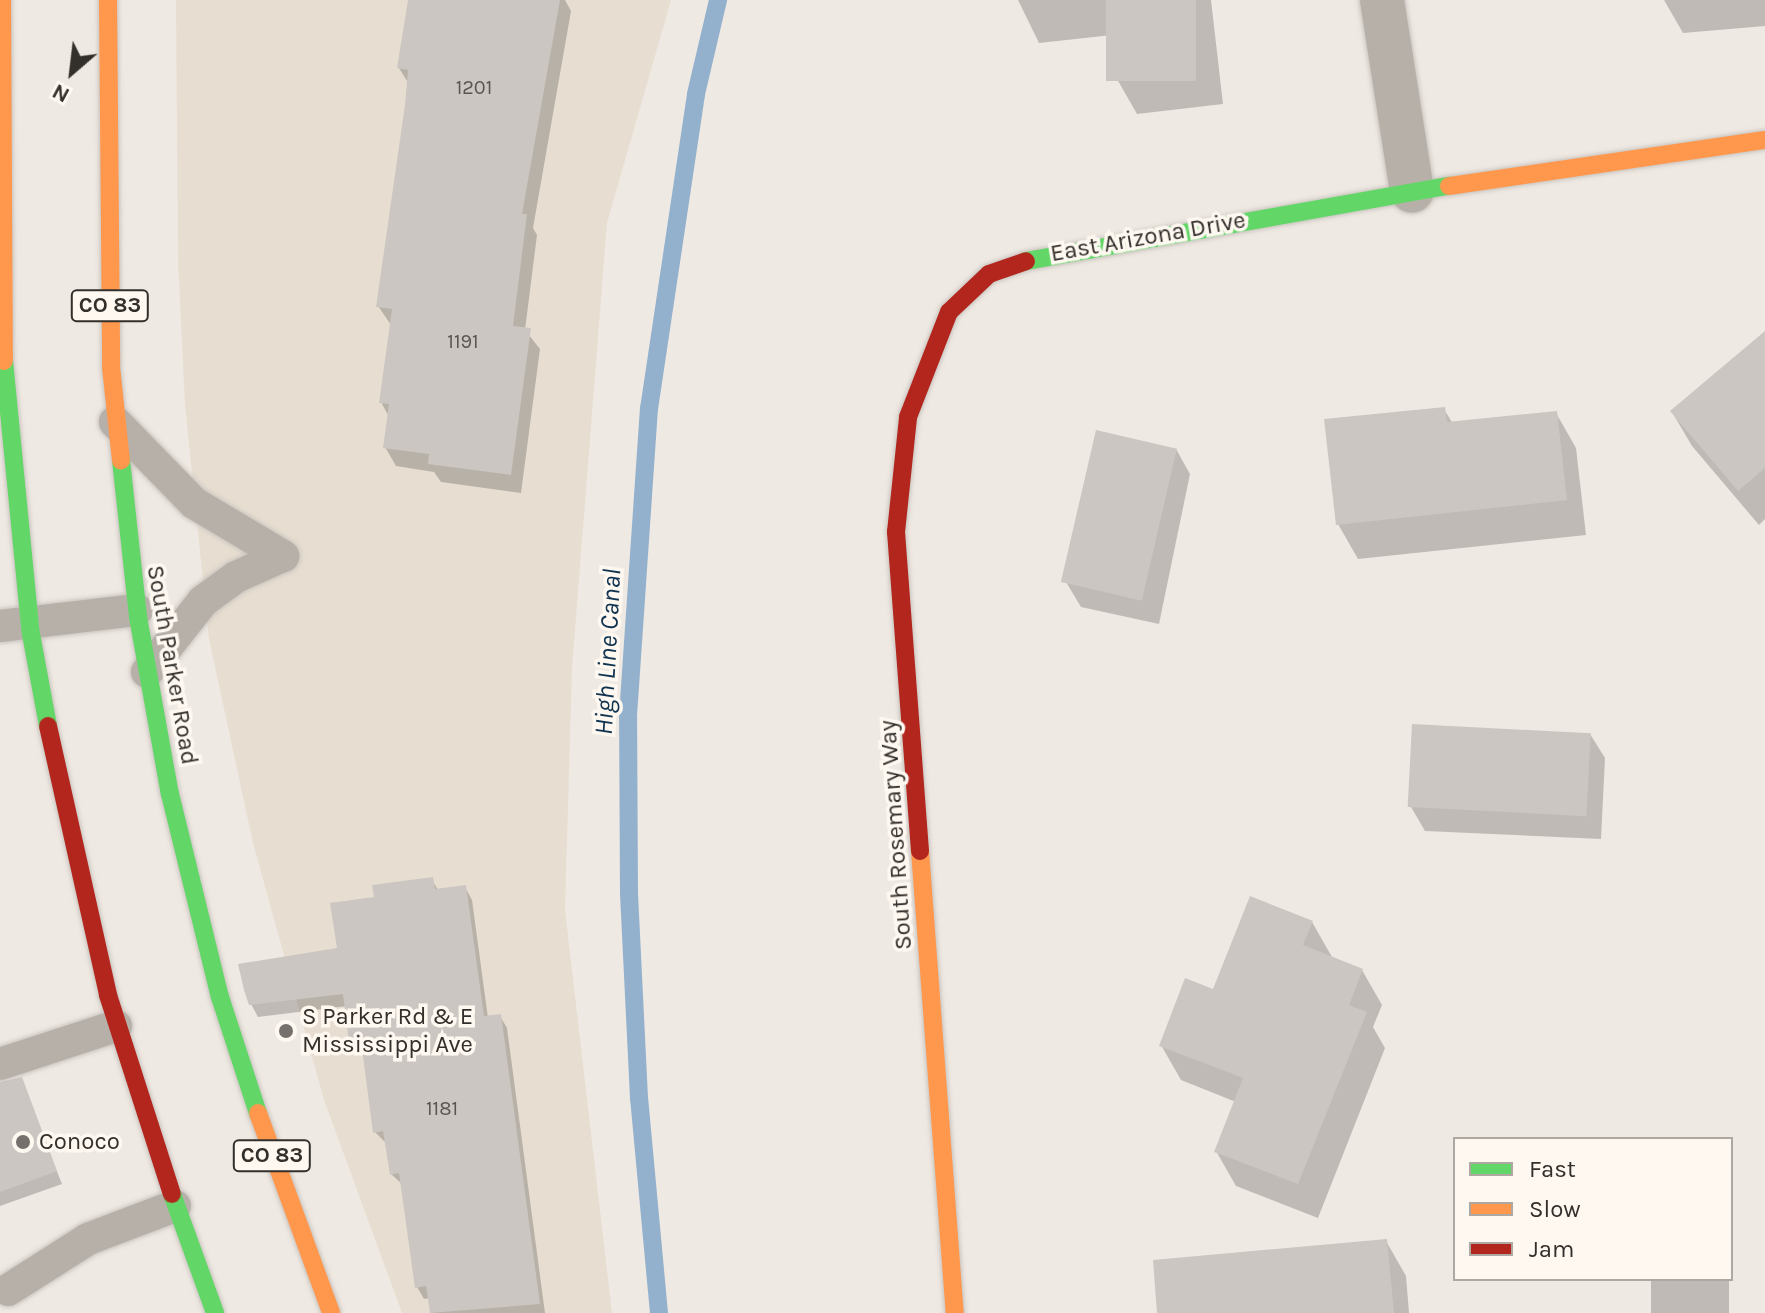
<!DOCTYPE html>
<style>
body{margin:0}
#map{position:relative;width:1765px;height:1313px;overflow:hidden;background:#efe9e3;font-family:Karla,sans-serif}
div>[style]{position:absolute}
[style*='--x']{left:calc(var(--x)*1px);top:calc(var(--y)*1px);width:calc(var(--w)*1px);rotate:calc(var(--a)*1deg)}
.built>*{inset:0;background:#e7ded1}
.shadow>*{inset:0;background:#0003;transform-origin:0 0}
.stream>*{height:18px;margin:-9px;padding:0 9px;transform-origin:9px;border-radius:9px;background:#93b1cd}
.building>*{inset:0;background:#cbc6c1;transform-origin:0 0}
.roads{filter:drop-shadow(0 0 2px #c9c4bf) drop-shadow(0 0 2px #c9c4bf)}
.lane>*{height:32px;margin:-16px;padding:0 16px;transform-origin:16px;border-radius:16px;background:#b6b0a9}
.street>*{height:44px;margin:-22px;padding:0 22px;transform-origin:22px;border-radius:22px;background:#b6b0a9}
.fast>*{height:18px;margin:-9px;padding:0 9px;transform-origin:9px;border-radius:9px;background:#63d668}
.slow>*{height:18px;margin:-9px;padding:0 9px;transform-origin:9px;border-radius:9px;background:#ff974d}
.jam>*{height:18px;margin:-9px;padding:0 9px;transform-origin:9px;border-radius:9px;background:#b3261e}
.dots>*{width:22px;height:22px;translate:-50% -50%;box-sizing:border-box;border:4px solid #fef8f1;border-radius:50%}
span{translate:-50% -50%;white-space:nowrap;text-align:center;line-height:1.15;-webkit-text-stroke:7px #fef8f1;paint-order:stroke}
.number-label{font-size:20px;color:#595550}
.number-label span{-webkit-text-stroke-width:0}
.shield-label span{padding:2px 6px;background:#fef8f1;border:2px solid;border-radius:6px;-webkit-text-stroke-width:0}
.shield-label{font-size:22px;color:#332f2b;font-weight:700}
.street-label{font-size:24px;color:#332f2b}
.poi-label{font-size:24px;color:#332f2b}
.left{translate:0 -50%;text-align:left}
.water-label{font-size:26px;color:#103350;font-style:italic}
.legend{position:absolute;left:1453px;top:1137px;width:280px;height:144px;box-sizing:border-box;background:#fef8f1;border:2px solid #ada8a2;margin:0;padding:10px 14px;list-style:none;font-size:24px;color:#332f2b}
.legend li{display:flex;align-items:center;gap:16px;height:40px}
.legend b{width:40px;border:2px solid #ada8a2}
.north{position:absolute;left:32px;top:32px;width:80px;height:80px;-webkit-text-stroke:6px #fef8f1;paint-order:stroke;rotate:208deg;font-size:22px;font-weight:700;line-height:32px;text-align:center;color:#332f2b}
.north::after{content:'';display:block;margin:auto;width:28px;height:36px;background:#332f2b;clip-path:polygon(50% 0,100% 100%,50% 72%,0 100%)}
</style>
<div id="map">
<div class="built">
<div style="clip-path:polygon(176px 0,671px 0,607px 223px,572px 668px,565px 910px,612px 1313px,402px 1313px,324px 1100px,253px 843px,209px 639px,185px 405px,178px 260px)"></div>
</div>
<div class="shadow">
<div style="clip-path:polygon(410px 0,565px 0,571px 11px,533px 228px,537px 235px,525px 330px,540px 349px,521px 493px,441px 482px,434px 472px,396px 466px,385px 447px,389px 417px,381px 402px,391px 325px,378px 306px,409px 84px,399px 68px)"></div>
<div style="clip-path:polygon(1018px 0,1211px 0,1223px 104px,1137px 114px,1117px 79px,1112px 35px,1039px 43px)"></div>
<div style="clip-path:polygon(1664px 0,1765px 0,1765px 26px,1683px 33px)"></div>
<div style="clip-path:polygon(1765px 333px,1765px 519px,1759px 525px,1692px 446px,1672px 412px)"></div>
<div style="clip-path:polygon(1444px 409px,1453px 424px,1556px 413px,1576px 448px,1586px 535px,1358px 559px,1338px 524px)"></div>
<div style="clip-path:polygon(1176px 449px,1190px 474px,1159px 624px,1081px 607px,1066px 582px)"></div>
<div style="clip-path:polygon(1590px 734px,1605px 758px,1601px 839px,1425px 831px,1411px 807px)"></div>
<div style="clip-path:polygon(432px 880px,438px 890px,465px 887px,472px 900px,488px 1018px,500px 1016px,507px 1028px,545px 1313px,432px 1313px,430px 1298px,424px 1299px,417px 1287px,403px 1185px,391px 1174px,387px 1144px,375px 1132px,365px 1053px,358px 1054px,351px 1041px,347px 1006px,258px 1017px,251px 1004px,339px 949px,376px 898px)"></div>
<div style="clip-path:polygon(1312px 922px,1332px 957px,1362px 970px,1382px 1005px,1373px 1027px,1385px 1048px,1318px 1218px,1236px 1186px,1216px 1151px,1236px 1102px,1181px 1080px,1161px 1045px,1214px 992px)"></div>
<div style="clip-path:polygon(30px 1104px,62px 1184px,0 1206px,0 1114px)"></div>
<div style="clip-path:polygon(1386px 1241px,1406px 1276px,1409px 1313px,1159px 1313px)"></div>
<div style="left:1651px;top:1279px;width:78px;height:35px"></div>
</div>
<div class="stream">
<div style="--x:659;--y:1313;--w:216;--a:-95.3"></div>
<div style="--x:639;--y:1098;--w:204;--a:-92.8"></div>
<div style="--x:629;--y:894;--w:178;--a:-90.3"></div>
<div style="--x:628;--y:716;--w:308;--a:-86.1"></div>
<div style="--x:649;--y:409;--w:318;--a:-81.5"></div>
<div style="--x:696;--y:94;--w:97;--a:-76.8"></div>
</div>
<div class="building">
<div style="clip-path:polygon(408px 0,560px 0,522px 214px,527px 214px,513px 326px,531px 328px,511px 475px,428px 464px,429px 454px,383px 448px,389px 404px,379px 403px,392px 309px,376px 307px,405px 105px,408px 70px,397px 68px)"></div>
<div style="left:1106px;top:0;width:90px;height:81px"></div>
<div style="clip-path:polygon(1765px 331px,1765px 468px,1738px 491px,1670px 411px)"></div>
<div style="clip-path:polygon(1445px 407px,1447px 422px,1557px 411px,1567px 500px,1336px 525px,1324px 419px)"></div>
<div style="left:1096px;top:430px;width:83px;height:156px;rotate:13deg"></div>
<div style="left:1412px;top:724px;width:179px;height:83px;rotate:3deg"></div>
<div style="clip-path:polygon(433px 877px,435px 889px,466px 885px,484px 1016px,501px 1014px,540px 1304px,430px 1313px,426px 1286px,415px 1288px,399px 1173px,390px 1175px,383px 1131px,373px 1133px,361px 1041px,349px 1042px,343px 994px,249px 1005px,244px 990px,238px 964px,337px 948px,330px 903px,374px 897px,372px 885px)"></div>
<div style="clip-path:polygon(1250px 896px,1313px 921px,1303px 945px,1363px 969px,1349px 1005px,1367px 1012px,1298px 1184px,1214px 1152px,1243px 1078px,1159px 1046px,1185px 978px,1213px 989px)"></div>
<div style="clip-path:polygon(22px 1077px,57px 1171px,0 1192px,0 1082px)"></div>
<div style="clip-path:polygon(1387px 1239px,1394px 1313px,1157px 1313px,1153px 1260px)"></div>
</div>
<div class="roads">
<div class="lane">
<div style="--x:115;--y:422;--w:113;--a:45.7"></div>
<div style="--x:194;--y:503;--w:104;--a:30.8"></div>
<div style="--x:0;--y:626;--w:138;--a:-6.7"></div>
<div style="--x:147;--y:672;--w:90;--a:-51.7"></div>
<div style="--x:203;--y:601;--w:41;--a:-36"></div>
<div style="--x:236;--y:577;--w:51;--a:-24.1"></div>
<div style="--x:0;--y:1064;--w:122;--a:-18.1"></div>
<div style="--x:8;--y:1290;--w:95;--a:-32.5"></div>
<div style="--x:88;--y:1239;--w:93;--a:-20.8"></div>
</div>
<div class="street">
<div style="--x:1382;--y:0;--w:193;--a:81.1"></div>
</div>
<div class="fast">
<div style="--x:1026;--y:261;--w:430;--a:-10.1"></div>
<div style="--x:4;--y:361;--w:274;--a:84.4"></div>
<div style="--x:31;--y:634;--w:94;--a:79.5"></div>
<div style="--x:121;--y:460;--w:158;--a:83.8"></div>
<div style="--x:138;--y:617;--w:180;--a:79.8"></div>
<div style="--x:170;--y:794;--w:209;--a:76.2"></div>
<div style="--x:220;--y:997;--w:122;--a:71.9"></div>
<div style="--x:172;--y:1194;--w:127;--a:70.1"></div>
</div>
<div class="slow">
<div style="--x:2;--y:0;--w:361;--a:89.7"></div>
<div style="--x:108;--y:0;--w:367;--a:89.5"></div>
<div style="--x:111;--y:367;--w:94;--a:83.9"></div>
<div style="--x:1449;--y:186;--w:319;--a:-8.3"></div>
<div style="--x:920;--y:851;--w:463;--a:85.7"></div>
<div style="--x:258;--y:1113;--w:213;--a:69.9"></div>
</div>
<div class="jam">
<div style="--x:48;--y:726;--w:276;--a:77.4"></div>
<div style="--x:108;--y:995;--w:209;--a:72.2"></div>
<div style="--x:920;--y:851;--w:320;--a:-94.3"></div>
<div style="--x:896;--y:532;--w:116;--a:-84"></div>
<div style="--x:908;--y:417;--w:113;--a:-68.7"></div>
<div style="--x:949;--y:312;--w:55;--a:-43.5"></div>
<div style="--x:989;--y:274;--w:39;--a:-19"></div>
</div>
</div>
<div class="dots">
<div style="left:286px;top:1031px;background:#75706b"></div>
<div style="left:23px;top:1142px;background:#75706b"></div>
</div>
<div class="number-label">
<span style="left:474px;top:87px">1201</span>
<span style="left:463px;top:341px">1191</span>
<span style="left:442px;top:1108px">1181</span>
</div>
<div class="shield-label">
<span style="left:110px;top:306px">CO 83</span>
<span style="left:272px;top:1156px">CO 83</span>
</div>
<div class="street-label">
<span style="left:1148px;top:237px;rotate:-10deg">East Arizona Drive</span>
<span style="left:172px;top:665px;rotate:80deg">South Parker Road</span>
<span style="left:896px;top:835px;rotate:-94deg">South Rosemary Way</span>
</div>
<div class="poi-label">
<span class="left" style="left:302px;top:1031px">S Parker Rd &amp; E<br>Mississippi Ave</span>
<span class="left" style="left:39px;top:1142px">Conoco</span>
</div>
<div class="water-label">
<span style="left:608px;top:652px;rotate:-87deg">High Line Canal</span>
</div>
<ul class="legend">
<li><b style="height:10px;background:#63d668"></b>Fast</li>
<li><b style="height:10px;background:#ff974d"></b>Slow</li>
<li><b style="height:10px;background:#b3261e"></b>Jam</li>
</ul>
<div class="north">N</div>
</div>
